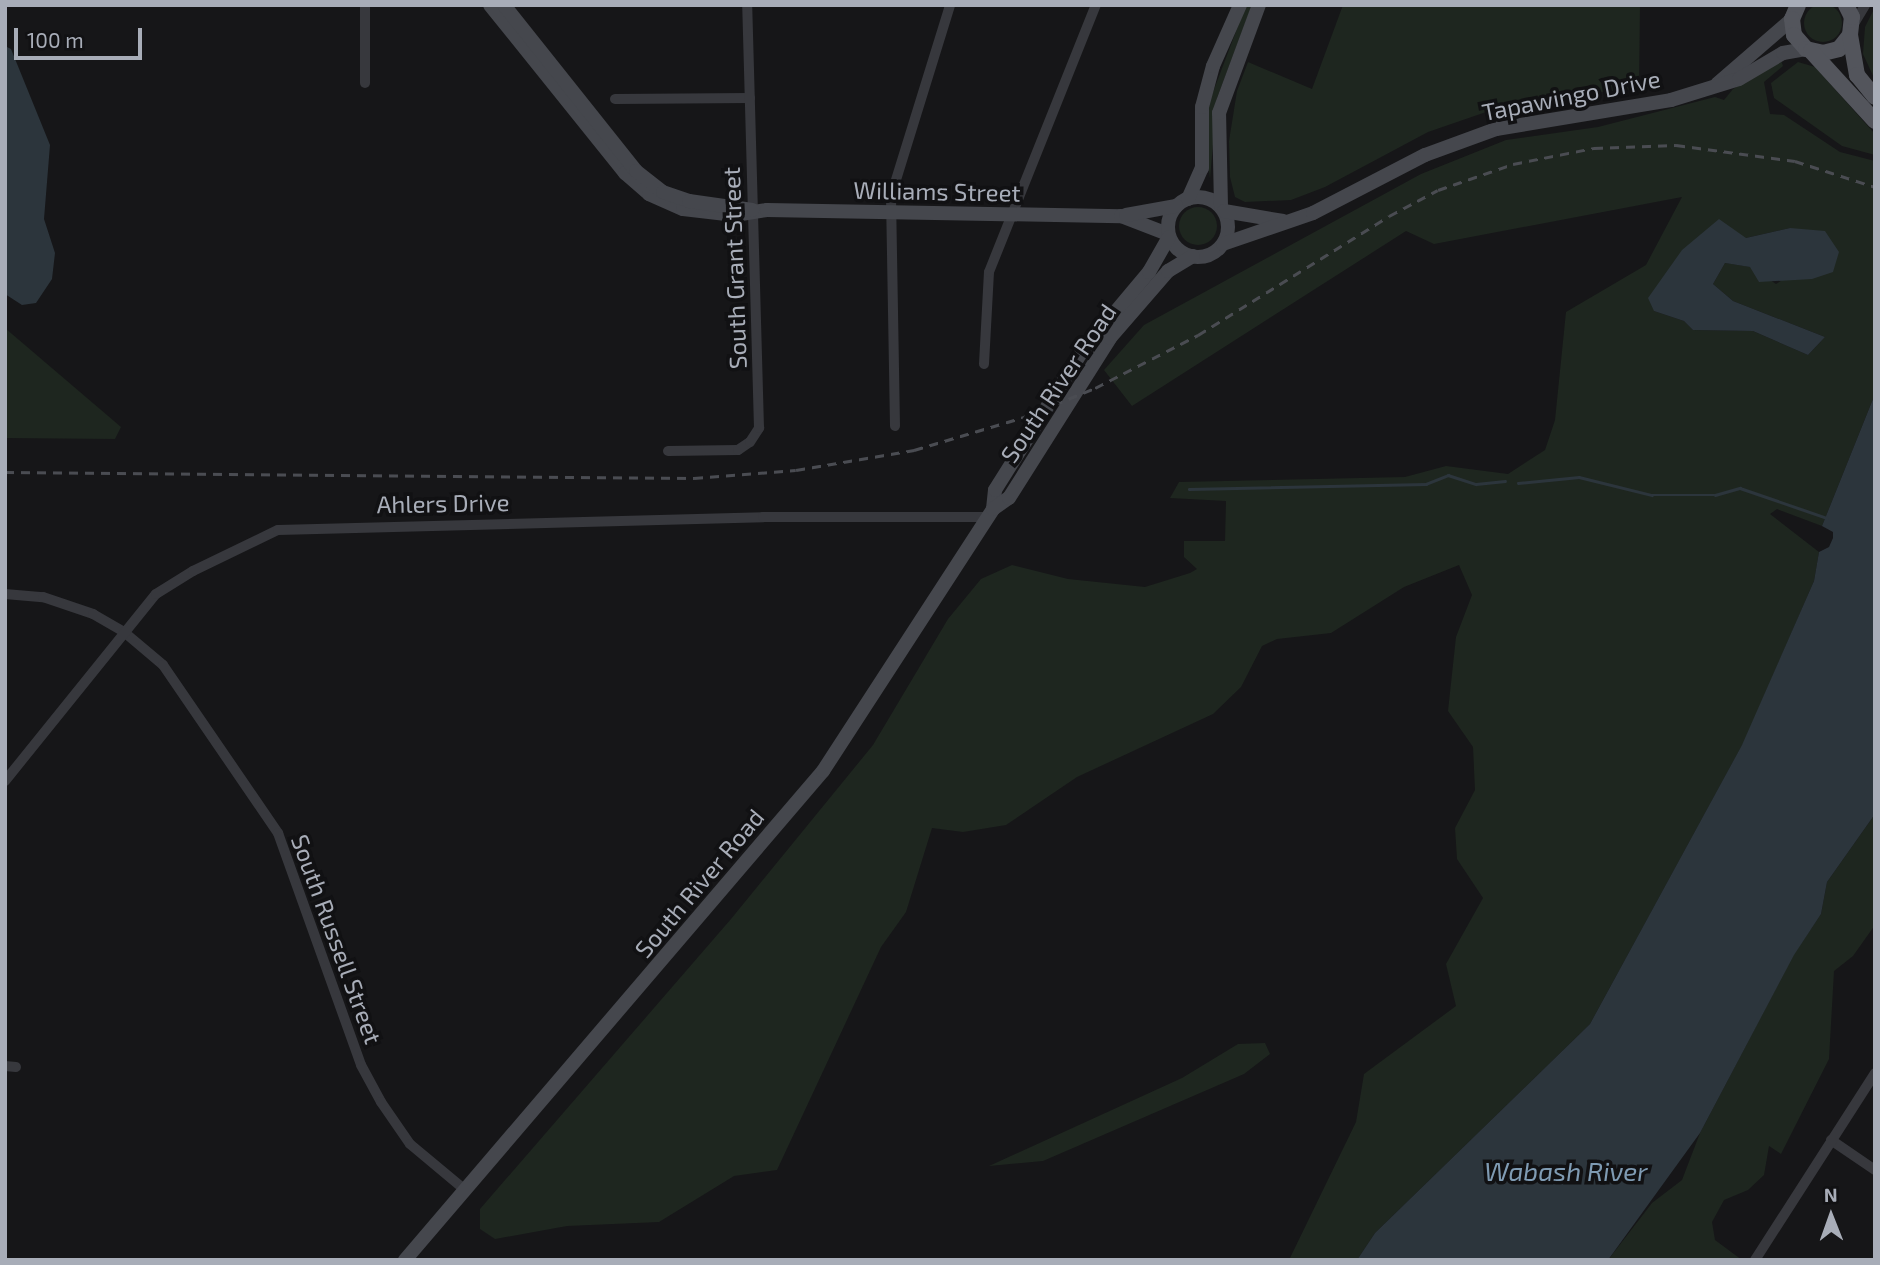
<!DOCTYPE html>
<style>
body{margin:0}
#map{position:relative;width:1880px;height:1265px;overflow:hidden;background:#161618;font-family:"Exo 2",sans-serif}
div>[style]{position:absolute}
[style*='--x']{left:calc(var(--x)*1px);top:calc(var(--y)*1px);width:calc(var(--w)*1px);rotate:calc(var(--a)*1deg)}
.green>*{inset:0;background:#1e261f}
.round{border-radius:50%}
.water>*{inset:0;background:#2c353c}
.stream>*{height:2.5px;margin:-1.25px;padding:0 1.25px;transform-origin:1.25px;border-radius:1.25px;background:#2c353c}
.minor>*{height:10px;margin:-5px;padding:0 5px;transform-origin:5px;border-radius:5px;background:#37383d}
.secondary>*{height:14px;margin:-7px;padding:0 7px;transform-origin:7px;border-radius:7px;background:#45474d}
.secondary>.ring{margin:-7px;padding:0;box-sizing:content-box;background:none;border:14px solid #45474d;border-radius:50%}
.primary>*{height:16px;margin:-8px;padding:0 8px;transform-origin:8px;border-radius:8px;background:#53555c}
.rail>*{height:2.5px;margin-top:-1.25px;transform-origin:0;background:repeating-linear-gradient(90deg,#4a4c52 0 9px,transparent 0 16px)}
span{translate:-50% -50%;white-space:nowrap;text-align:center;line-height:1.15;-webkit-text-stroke:7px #111113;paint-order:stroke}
.street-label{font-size:24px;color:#a8adb8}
.water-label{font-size:26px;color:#7f9bb3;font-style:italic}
.frame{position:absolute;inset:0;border:7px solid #a8adb8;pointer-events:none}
.north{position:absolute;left:1796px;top:1181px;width:70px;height:70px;-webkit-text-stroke:5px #111113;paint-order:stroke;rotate:359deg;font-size:19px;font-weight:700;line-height:28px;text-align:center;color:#a8adb8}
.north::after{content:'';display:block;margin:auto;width:24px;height:32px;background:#a8adb8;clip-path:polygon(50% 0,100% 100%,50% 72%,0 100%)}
.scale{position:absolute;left:14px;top:28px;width:128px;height:32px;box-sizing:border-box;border:4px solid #a8adb8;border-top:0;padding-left:9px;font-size:21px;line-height:24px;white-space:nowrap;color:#a8adb8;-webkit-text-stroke:5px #111113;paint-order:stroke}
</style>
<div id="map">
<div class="green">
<div class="round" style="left:1804px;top:4px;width:38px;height:38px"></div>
<div style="clip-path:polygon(1246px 5px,1252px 5px,1217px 98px,1210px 179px,1205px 133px,1210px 100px)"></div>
<div style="clip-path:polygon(1343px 5px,1640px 5px,1639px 89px,1560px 95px,1489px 111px,1428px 132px,1325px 187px,1291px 200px,1245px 202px,1235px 197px,1230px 177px,1229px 141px,1237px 91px,1248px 62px,1312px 89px)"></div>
<div style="clip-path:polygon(1875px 7px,1875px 80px,1863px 54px,1865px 27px)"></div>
<div style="clip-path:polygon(evenodd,1781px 60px,1783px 66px,1764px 82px,1770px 114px,1784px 115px,1840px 152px,1875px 161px,1875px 394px,1822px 526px,1777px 509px,1770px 514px,1819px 552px,1814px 581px,1745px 740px,1590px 1024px,1375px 1233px,1357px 1260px,1289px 1260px,1356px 1122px,1364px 1074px,1456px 1006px,1446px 964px,1483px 898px,1457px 859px,1455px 828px,1475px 790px,1473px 747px,1448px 711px,1456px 637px,1472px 595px,1459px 565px,1404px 587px,1331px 633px,1277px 639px,1262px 646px,1241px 687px,1213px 714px,1077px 777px,1006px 825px,963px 832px,932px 828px,906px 912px,881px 947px,777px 1170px,734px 1176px,659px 1222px,567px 1226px,495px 1239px,480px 1229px,480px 1209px,731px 919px,873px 745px,948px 619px,981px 579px,1012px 565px,1068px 579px,1145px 587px,1190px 573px,1197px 569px,1184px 557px,1184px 541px,1225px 541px,1226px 501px,1170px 498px,1179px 482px,1405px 477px,1446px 466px,1508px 474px,1545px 450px,1555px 420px,1566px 312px,1646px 265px,1682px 197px,1434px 244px,1406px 231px,1132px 406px,1104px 370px,1144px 325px,1421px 174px,1506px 140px,1598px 127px,1715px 97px,1724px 100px,1733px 89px,1781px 60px,1790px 228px,1812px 279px,1787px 277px,1776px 284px,1751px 267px,1725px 263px,1713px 284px,1733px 301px,1825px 337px,1808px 355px,1753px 331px,1693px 330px,1684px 321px,1654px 311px,1746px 238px,1790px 228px)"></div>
<div style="clip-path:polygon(1798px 62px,1815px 67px,1875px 134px,1875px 155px,1842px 146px,1774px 98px,1771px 83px)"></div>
<div class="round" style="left:1179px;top:207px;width:38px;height:38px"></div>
<div style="clip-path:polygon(5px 328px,121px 427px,115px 439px,5px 438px)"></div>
<div style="clip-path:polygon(1875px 814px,1875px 925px,1853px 956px,1834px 971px,1829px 1059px,1781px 1154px,1769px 1146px,1764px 1175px,1748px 1190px,1724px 1200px,1712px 1222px,1715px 1240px,1742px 1260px,1608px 1260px,1652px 1203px,1682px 1180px,1700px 1133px,1794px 954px,1821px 914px,1827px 882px)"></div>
<div style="clip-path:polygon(1265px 1043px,1270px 1054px,1244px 1074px,1043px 1161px,989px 1166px,1182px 1078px,1238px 1044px)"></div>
</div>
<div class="water">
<div style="clip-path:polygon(5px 46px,11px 49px,50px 145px,44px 219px,55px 253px,52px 279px,36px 303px,22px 305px,5px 294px)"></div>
<div style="clip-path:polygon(1719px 219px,1746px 238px,1790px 228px,1825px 231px,1839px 252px,1833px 272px,1812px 279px,1759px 282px,1750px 267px,1725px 263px,1713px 284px,1733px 301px,1825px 337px,1808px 355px,1753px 331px,1693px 330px,1684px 321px,1654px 311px,1648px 298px,1682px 250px)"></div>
<div style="clip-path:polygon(1875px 394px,1875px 814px,1827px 882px,1821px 914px,1794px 955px,1700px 1133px,1608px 1260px,1357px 1260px,1375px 1233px,1590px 1024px,1742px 745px,1814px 581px,1819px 552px,1829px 547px,1833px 538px,1833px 532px,1822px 526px)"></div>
</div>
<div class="stream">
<div style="--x:1518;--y:483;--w:61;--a:-5.6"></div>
<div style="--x:1579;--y:477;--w:75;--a:13.9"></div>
<div style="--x:1652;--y:495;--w:63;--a:0"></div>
<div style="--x:1715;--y:495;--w:26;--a:-16"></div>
<div style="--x:1740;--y:488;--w:92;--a:19"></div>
<div style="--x:1189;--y:489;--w:237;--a:-1.2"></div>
<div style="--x:1426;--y:484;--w:24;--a:-22"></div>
<div style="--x:1448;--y:475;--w:29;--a:18"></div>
<div style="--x:1476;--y:484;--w:29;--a:-6"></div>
</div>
<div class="minor">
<div style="--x:365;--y:5;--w:78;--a:90"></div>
<div style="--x:1852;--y:27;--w:26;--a:-59"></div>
<div style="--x:615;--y:99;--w:135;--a:-0.4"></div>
<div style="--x:984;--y:364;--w:92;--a:-86.9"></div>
<div style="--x:989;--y:272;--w:288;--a:-68.2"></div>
<div style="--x:895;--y:426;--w:230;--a:-91"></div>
<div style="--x:891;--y:196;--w:200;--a:-72.8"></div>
<div style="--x:668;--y:451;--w:70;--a:-0.8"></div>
<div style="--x:738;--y:450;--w:14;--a:-34"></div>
<div style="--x:750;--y:442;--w:17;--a:-57"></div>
<div style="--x:759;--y:428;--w:423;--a:-91.6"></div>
<div style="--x:5;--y:594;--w:38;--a:5"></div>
<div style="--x:43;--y:597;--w:53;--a:18.8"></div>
<div style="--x:93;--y:614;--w:36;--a:30"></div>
<div style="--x:124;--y:632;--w:51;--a:40.2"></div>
<div style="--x:163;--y:665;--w:204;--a:55.6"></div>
<div style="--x:278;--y:833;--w:246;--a:70.3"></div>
<div style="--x:361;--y:1065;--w:42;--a:61.6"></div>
<div style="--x:381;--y:1102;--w:51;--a:55.4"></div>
<div style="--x:410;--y:1144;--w:70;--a:39.8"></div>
<div style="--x:5;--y:781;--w:240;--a:-51.1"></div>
<div style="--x:156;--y:594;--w:44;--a:-31.9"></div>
<div style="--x:193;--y:571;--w:94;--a:-25.8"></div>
<div style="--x:278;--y:530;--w:485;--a:-1.5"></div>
<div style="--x:763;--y:517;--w:225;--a:0"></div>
<div style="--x:5;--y:1066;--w:11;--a:5"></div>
<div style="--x:1831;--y:1140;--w:53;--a:34.3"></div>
<div style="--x:1755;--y:1260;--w:222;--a:-57.3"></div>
</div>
<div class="secondary">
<div style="--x:490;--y:5;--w:216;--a:51.2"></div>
<div style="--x:625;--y:173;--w:32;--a:41"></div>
<div style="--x:649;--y:194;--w:37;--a:24"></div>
<div style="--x:683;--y:209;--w:52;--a:6.6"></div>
<div style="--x:735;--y:215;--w:32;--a:-9"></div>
<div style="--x:767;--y:210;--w:354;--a:1"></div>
<div style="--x:1121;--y:216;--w:50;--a:21"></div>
<div style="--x:504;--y:5;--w:212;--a:51.5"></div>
<div style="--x:636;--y:171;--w:34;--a:38"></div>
<div style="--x:663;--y:192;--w:28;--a:19"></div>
<div style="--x:689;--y:201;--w:64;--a:8.1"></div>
<div style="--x:1717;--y:84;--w:99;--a:-40.9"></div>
<div class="ring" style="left:1168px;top:197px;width:46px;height:46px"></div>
<div style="--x:1188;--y:199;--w:34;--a:-66"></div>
<div style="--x:1202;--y:168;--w:61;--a:-90"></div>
<div style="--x:1202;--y:107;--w:42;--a:-75"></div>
<div style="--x:1213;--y:66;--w:67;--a:-66.1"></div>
<div style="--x:1221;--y:206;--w:93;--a:-91.2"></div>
<div style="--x:1219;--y:113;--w:115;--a:-69.7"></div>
<div style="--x:1224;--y:211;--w:60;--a:9.6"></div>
<div style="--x:1126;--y:215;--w:51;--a:-10.2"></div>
<div style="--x:1223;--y:244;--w:95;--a:-19"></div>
<div style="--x:1313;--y:213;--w:126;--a:-27.4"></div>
<div style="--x:1425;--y:155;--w:76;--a:-20.1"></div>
<div style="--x:1496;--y:129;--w:177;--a:-9.4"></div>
<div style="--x:1671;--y:100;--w:71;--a:-17.2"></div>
<div style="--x:1739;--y:79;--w:51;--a:-30.6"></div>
<div style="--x:1783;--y:53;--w:23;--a:-10"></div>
<div style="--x:993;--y:509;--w:19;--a:-84"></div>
<div style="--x:995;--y:490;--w:162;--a:-57.9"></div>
<div style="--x:1081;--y:353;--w:106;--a:-50"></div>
<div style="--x:1149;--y:272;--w:40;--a:-60.3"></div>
<div style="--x:405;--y:1260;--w:643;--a:-49.48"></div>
<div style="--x:823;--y:771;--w:312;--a:-57"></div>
<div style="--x:993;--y:509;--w:19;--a:-35"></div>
<div style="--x:1009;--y:498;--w:189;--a:-57.7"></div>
<div style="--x:1110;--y:338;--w:89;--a:-49.1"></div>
<div style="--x:1168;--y:271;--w:29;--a:-31"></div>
</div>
<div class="primary">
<div style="--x:1798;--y:5;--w:15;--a:113"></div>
<div style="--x:1792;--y:19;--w:16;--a:83"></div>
<div style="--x:1794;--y:35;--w:18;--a:49"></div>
<div style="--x:1806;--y:49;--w:17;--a:13"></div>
<div style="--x:1823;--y:53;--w:16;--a:-14"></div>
<div style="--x:1839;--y:49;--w:18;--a:-52"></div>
<div style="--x:1850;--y:35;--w:18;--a:-84"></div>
<div style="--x:1852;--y:17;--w:13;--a:-117"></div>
<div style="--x:1850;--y:35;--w:41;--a:80.1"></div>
<div style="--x:1857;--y:75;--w:28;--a:51"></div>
<div style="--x:1811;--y:51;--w:95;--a:47.6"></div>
</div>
<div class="rail">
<div style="--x:5;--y:472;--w:689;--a:0.5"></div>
<div style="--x:694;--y:478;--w:102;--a:-4.5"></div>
<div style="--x:796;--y:470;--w:120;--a:-9.6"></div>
<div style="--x:914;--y:450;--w:115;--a:-16.7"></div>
<div style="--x:1024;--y:417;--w:77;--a:-22.2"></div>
<div style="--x:1095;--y:388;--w:116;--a:-27.2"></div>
<div style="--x:1198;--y:335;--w:225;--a:-31.9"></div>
<div style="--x:1389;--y:216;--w:55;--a:-28"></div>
<div style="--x:1438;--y:190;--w:79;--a:-19.1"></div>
<div style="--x:1513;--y:164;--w:83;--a:-11.2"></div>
<div style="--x:1594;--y:148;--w:82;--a:-2.1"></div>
<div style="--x:1676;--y:145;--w:120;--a:7.7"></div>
<div style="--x:1795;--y:161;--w:84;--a:18"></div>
</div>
<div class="street-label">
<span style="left:1571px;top:95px;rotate:-11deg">Tapawingo Drive</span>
<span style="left:937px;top:191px;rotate:1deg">Williams Street</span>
<span style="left:734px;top:268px;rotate:-92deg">South Grant Street</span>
<span style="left:1058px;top:383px;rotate:-56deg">South River Road</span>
<span style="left:443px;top:503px;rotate:-1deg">Ahlers Drive</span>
<span style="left:699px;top:883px;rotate:-50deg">South River Road</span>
<span style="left:337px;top:939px;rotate:70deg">South Russell Street</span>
</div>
<div class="water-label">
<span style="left:1566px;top:1171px">Wabash River</span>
</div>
<div class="frame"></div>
<div class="north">N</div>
<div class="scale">100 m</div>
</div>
